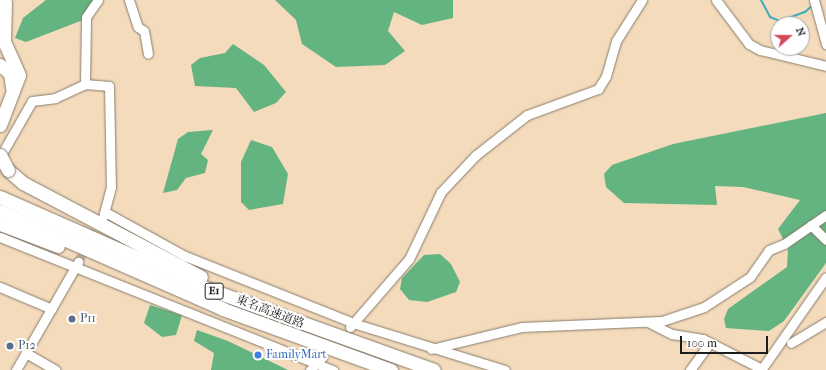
<!DOCTYPE html>
<meta charset="utf-8">
<style>
body{margin:0}
#map{position:relative;width:826px;height:370px;overflow:hidden;background:#f3dbbb;font-family:"IM FELL French Canon","Noto Serif JP",serif}
div>[style]{position:absolute}
[style*='--x']{left:calc(var(--x)*1px);top:calc(var(--y)*1px);width:calc(var(--w)*1px);rotate:calc(var(--a)*1deg)}
.forest>*{inset:0;background:#63b480}
.stream>*{height:2px;margin:-1px;padding:0 1px;transform-origin:1px;border-radius:1px;background:#3cacb9}
.minor-tunnel>*{height:9px;margin-top:-4.5px;transform-origin:0;background:repeating-linear-gradient(90deg,#c8b59b 0 9px,transparent 0 13.5px)}
.roads{filter:drop-shadow(0 0 1px #887c6c) drop-shadow(0 0 1px #887c6c)}
.minor>*{height:9px;margin:-4.5px;padding:0 4.5px;transform-origin:4.5px;border-radius:4.5px;background:#fff}
.highway>*{height:13px;margin:-6.5px;padding:0 6.5px;transform-origin:6.5px;border-radius:6.5px;background:#fff}
.bridges{filter:drop-shadow(0 0 1px #887c6c) drop-shadow(0 0 1px #887c6c)}
.highway-bridge>*{height:13px;margin:-6.5px;padding:0 6.5px;transform-origin:6.5px;border-radius:6.5px;background:#fff}
.dots>*{width:11px;height:11px;translate:-50% -50%;box-sizing:border-box;border:2px solid #fff;border-radius:50%}
span{translate:-50% -50%;white-space:nowrap;text-align:center;line-height:1.15;-webkit-text-stroke:4px #fff;paint-order:stroke}
.shield-label span{padding:1px 3px;background:#fff;border:1px solid;border-radius:3px;-webkit-text-stroke-width:0}
.shield-label{font-size:11px;color:#1c1c1c;font-weight:700}
.street-label{font-size:12px;color:#1c1c1c}
.service-label{font-size:12px;color:#4e5e75}
.left{translate:0 -50%;text-align:left}
.shop-label{font-size:12px;color:#366cbe}
.north{position:absolute;left:770px;top:16px;width:40px;height:40px;box-sizing:border-box;background:#fff;border:1px solid #a4a4a4;border-radius:50%;rotate:69deg;font-size:11px;font-weight:700;line-height:16px;text-align:center;color:#1c1c1c}
.north::after{content:'';display:block;margin:auto;width:14px;height:18px;background:#d1495b;clip-path:polygon(50% 0,100% 100%,50% 72%,0 100%)}
.scale{position:absolute;left:680px;top:336px;width:88px;height:18px;box-sizing:border-box;border:2px solid #1c1c1c;border-top:0;padding-left:5px;font-size:12px;line-height:14px;white-space:nowrap;color:#1c1c1c;-webkit-text-stroke:3px #fff;paint-order:stroke}
</style>
<div id="map">
<div class="forest">
<div style="clip-path:polygon(46px 0,96px 0,83px 20px,26px 42px,15px 38px,23px 18px)"></div>
<div style="clip-path:polygon(275px 0,453px 0,453px 18px,422px 25px,394px 12px,388px 31px,405px 51px,385px 65px,336px 67px,302px 44px,296px 20px)"></div>
<div style="clip-path:polygon(233px 44px,264px 65px,286px 92px,276px 103px,254px 112px,236px 88px,195px 86px,191px 65px,200px 58px,225px 53px)"></div>
<div style="clip-path:polygon(826px 113px,826px 263px,784px 321px,769px 331px,726px 328px,724px 319px,728px 309px,787px 267px,788px 249px,778px 229px,800px 200px,743px 187px,715px 186px,717px 205px,624px 203px,606px 187px,604px 174px,612px 165px,673px 144px)"></div>
<div style="clip-path:polygon(213px 130px,201px 154px,208px 160px,205px 173px,186px 178px,177px 190px,163px 193px,178px 139px,188px 132px)"></div>
<div style="clip-path:polygon(251px 140px,272px 147px,288px 174px,283px 204px,249px 210px,241px 202px,241px 162px)"></div>
<div style="clip-path:polygon(440px 254px,451px 264px,460px 282px,456px 292px,427px 302px,409px 300px,400px 289px,402px 278px,424px 255px)"></div>
<div style="clip-path:polygon(150px 305px,182px 315px,176px 335px,162px 337px,144px 323px)"></div>
<div style="clip-path:polygon(197px 330px,228px 341px,288px 370px,211px 370px,214px 353px,194px 341px)"></div>
</div>
<div class="stream">
<div style="--x:761;--y:0;--w:19;--a:62"></div>
<div style="--x:770;--y:17;--w:11;--a:22"></div>
<div style="--x:780;--y:21;--w:27;--a:-20"></div>
<div style="--x:805;--y:12;--w:9;--a:-41"></div>
</div>
<div class="minor-tunnel">
<div style="--x:78;--y:262;--w:50;--a:-61.4"></div>
</div>
<div class="roads">
<div class="minor">
<div style="--x:129;--y:0;--w:28;--a:72"></div>
<div style="--x:138;--y:27;--w:7;--a:34"></div>
<div style="--x:144;--y:31;--w:23;--a:80"></div>
<div style="--x:716;--y:0;--w:55;--a:53.1"></div>
<div style="--x:749;--y:44;--w:13;--a:29"></div>
<div style="--x:760;--y:50;--w:68;--a:13.6"></div>
<div style="--x:814;--y:0;--w:46;--a:74.7"></div>
<div style="--x:85;--y:84;--w:24;--a:5"></div>
<div style="--x:109;--y:86;--w:101;--a:88.9"></div>
<div style="--x:111;--y:187;--w:30;--a:105"></div>
<div style="--x:85;--y:84;--w:67;--a:-89.1"></div>
<div style="--x:86;--y:17;--w:21;--a:-55"></div>
<div style="--x:0;--y:157;--w:64;--a:-60.3"></div>
<div style="--x:32;--y:101;--w:23;--a:-7"></div>
<div style="--x:55;--y:98;--w:33;--a:-25"></div>
<div style="--x:105;--y:212;--w:91;--a:28.8"></div>
<div style="--x:185;--y:256;--w:181;--a:21.7"></div>
<div style="--x:353;--y:323;--w:159;--a:17.2"></div>
<div style="--x:811;--y:225;--w:21;--a:45"></div>
<div style="--x:0;--y:237;--w:359;--a:21.8"></div>
<div style="--x:0;--y:287;--w:56;--a:22.9"></div>
<div style="--x:648;--y:322;--w:27;--a:27"></div>
<div style="--x:672;--y:334;--w:31;--a:9"></div>
<div style="--x:703;--y:339;--w:66;--a:27"></div>
<div style="--x:350;--y:327;--w:90;--a:-49.1"></div>
<div style="--x:409;--y:259;--w:74;--a:-64.5"></div>
<div style="--x:441;--y:192;--w:51;--a:-46.6"></div>
<div style="--x:476;--y:155;--w:65;--a:-38.1"></div>
<div style="--x:527;--y:115;--w:76;--a:-20.1"></div>
<div style="--x:598;--y:89;--w:15;--a:-58"></div>
<div style="--x:606;--y:76;--w:36;--a:-74"></div>
<div style="--x:616;--y:41;--w:49;--a:-57.6"></div>
<div style="--x:791;--y:343;--w:41;--a:-31"></div>
<div style="--x:431;--y:349;--w:94;--a:-13.6"></div>
<div style="--x:522;--y:327;--w:140;--a:-2.5"></div>
<div style="--x:662;--y:321;--w:44;--a:-18.4"></div>
<div style="--x:704;--y:307;--w:55;--a:-33.1"></div>
<div style="--x:750;--y:277;--w:33;--a:-55"></div>
<div style="--x:769;--y:250;--w:16;--a:-22"></div>
<div style="--x:784;--y:244;--w:51;--a:-34.6"></div>
<div style="--x:26;--y:353;--w:34;--a:30"></div>
<div style="--x:16;--y:370;--w:125;--a:-60.1"></div>
<div style="--x:310;--y:370;--w:18;--a:-47"></div>
<div style="--x:690;--y:370;--w:34;--a:-54"></div>
<div style="--x:761;--y:370;--w:113;--a:-55"></div>
</div>
<div class="highway">
<div style="--x:0;--y:65;--w:13;--a:39"></div>
<div style="--x:10;--y:73;--w:15;--a:82"></div>
<div style="--x:0;--y:125;--w:53;--a:-69.2"></div>
<div style="--x:19;--y:75;--w:36;--a:-114"></div>
<div style="--x:4;--y:42;--w:40;--a:-88.6"></div>
<div style="--x:8;--y:170;--w:20;--a:41"></div>
<div style="--x:23;--y:183;--w:201;--a:27.8"></div>
<div style="--x:0;--y:197;--w:225;--a:23.8"></div>
<div style="--x:206;--y:288;--w:242;--a:19.8"></div>
<div style="--x:0;--y:211;--w:244;--a:23.7"></div>
<div style="--x:223;--y:309;--w:179;--a:20"></div>
<div style="--x:0;--y:224;--w:62;--a:20.8"></div>
</div>
</div>
<div class="bridges">
<div class="highway-bridge">
<div style="--x:0;--y:155;--w:17;--a:62"></div>
</div>
</div>
<div class="dots">
<div style="left:72px;top:319px;background:#5c6f8a"></div>
<div style="left:10px;top:346px;background:#5c6f8a"></div>
<div style="left:258px;top:355px;background:#3f7fe0"></div>
</div>
<div class="shield-label">
<span style="left:214px;top:291px">E1</span>
</div>
<div class="street-label">
<span style="left:270px;top:312px;rotate:21deg">東名高速道路</span>
</div>
<div class="service-label">
<span class="left" style="left:80px;top:319px">P11</span>
<span class="left" style="left:18px;top:346px">P12</span>
</div>
<div class="shop-label">
<span class="left" style="left:266px;top:355px">FamilyMart</span>
</div>
<div class="north">N</div>
<div class="scale">100 m</div>
</div>
